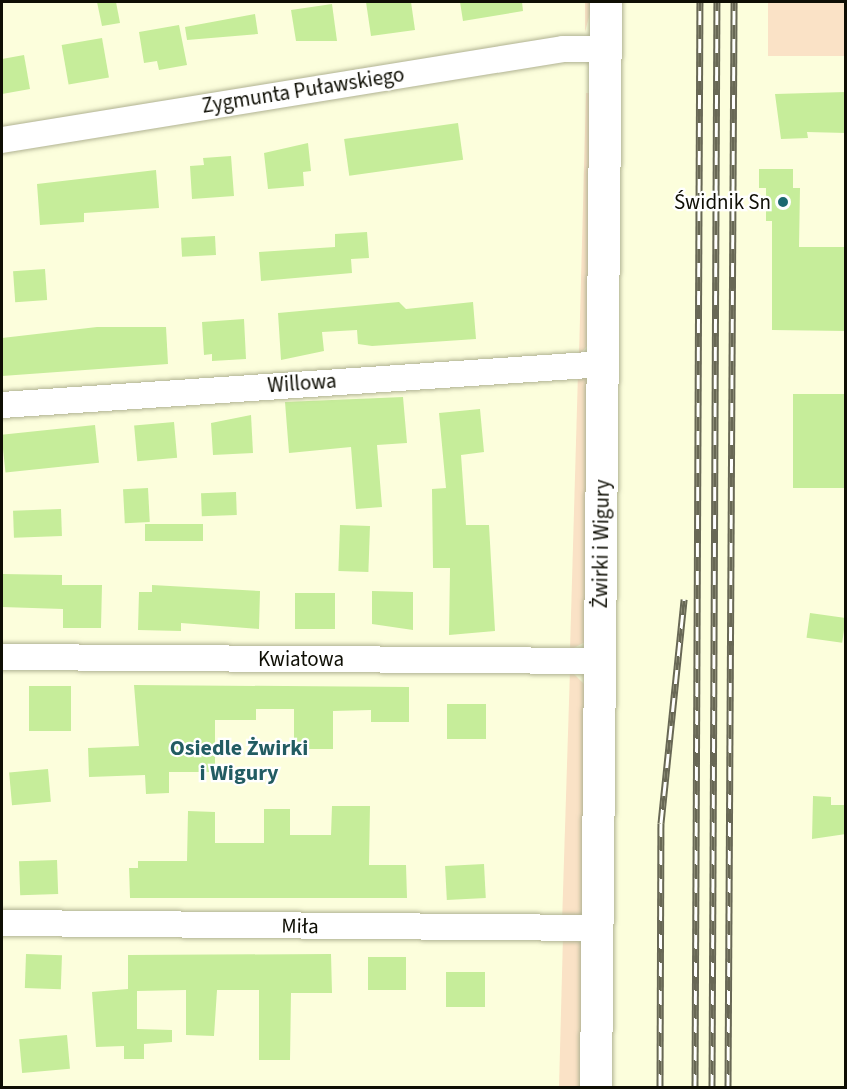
<!DOCTYPE html>
<meta charset="utf-8">
<style>
body{margin:0}
#map{position:relative;width:847px;height:1089px;overflow:hidden;background:#fcfedc;font-family:"Source Sans 3",sans-serif}
div>[style]{position:absolute}
[style*='--x']{left:calc(var(--x)*1px);top:calc(var(--y)*1px);width:calc(var(--w)*1px);rotate:calc(var(--a)*1deg)}
.green>*{inset:0;background:#fae2c6;transform-origin:0 0}
.building>*{inset:0;background:#c6ed9a;transform-origin:0 0}
.roads{filter:drop-shadow(0 0 2px #b0b292) drop-shadow(0 0 2px #b0b292)}
.minor>*{height:26px;margin:-13px;padding:0 13px;transform-origin:13px;border-radius:13px;background:#fff}
.major>*{height:32px;margin:-16px;padding:0 16px;transform-origin:16px;border-radius:16px;background:#fff}
.rail>*{height:7px;margin-top:-3.5px;transform-origin:0;background:repeating-linear-gradient(90deg,#fff 0 14px,#686855 0 28px);box-sizing:border-box;border-block:2px solid #686855}
.dots>*{width:16px;height:16px;translate:-50% -50%;box-sizing:border-box;border:3px solid #fff;border-radius:50%}
span{translate:-50% -50%;white-space:nowrap;text-align:center;line-height:1.15;-webkit-text-stroke:4.5px #fff;paint-order:stroke}
.street-label{font-size:21px;color:#0e0e04}
.poi-label{font-size:21px;color:#0e0e04}
.right{translate:-100% -50%;text-align:right}
.neighbourhood-label{font-size:22px;color:#225c62;font-weight:700}
.frame{position:absolute;inset:0;border:3px solid #0e0e04;pointer-events:none}
</style>
<div id="map">
<div class="green">
<div style="clip-path:polygon(585px 2px,593px 2px,585px 32px)"></div>
<div style="left:768px;top:2px;width:77px;height:54px"></div>
<div style="clip-path:polygon(586px 93px,593px 93px,589px 344px,579px 355px)"></div>
<div style="clip-path:polygon(578px 373px,587px 380px,585px 642px,570px 650px)"></div>
<div style="clip-path:polygon(570px 670px,586px 686px,583px 914px,562px 923px)"></div>
<div style="clip-path:polygon(563px 936px,582px 943px,584px 1087px,559px 1088px)"></div>
</div>
<div class="building">
<div style="clip-path:polygon(97px 2px,116px 2px,120px 23px,102px 26px)"></div>
<div style="clip-path:polygon(366px 2px,411px 2px,415px 30px,371px 36px)"></div>
<div style="clip-path:polygon(460px 2px,522px 2px,523px 11px,463px 21px)"></div>
<div style="clip-path:polygon(332px 4px,337px 41px,296px 41px,291px 10px)"></div>
<div style="clip-path:polygon(255px 14px,258px 34px,187px 40px,185px 27px)"></div>
<div style="clip-path:polygon(179px 25px,187px 65px,159px 70px,157px 61px,144px 63px,139px 32px)"></div>
<div style="left:102px;top:38px;width:40px;height:41px;rotate:80deg"></div>
<div style="clip-path:polygon(24px 55px,30px 89px,2px 94px,2px 59px)"></div>
<div style="clip-path:polygon(846px 92px,846px 133px,807px 132px,808px 138px,781px 139px,775px 94px)"></div>
<div style="left:458px;top:123px;width:37px;height:115px;rotate:82deg"></div>
<div style="clip-path:polygon(308px 143px,311px 171px,303px 172px,304px 186px,268px 189px,264px 153px)"></div>
<div style="clip-path:polygon(231px 156px,234px 196px,192px 199px,190px 166px,204px 165px,203px 158px)"></div>
<div style="clip-path:polygon(759px 169px,793px 169px,793px 188px,800px 188px,799px 247px,846px 247px,846px 331px,772px 330px,772px 221px,766px 221px,766px 188px,759px 188px)"></div>
<div style="clip-path:polygon(156px 170px,159px 208px,84px 213px,84px 222px,40px 225px,37px 184px)"></div>
<div style="clip-path:polygon(367px 232px,369px 258px,351px 259px,352px 273px,261px 281px,259px 252px,335px 247px,335px 234px)"></div>
<div style="left:215px;top:236px;width:19px;height:34px;rotate:87deg"></div>
<div style="left:45px;top:269px;width:31px;height:32px;rotate:86deg"></div>
<div style="clip-path:polygon(399px 302px,406px 309px,473px 302px,476px 339px,372px 346px,358px 344px,357px 330px,322px 332px,324px 351px,281px 360px,278px 313px)"></div>
<div style="clip-path:polygon(244px 319px,246px 359px,212px 361px,212px 354px,204px 355px,202px 322px)"></div>
<div style="clip-path:polygon(97px 327px,166px 327px,168px 364px,2px 376px,2px 338px)"></div>
<div style="left:793px;top:394px;width:53px;height:94px"></div>
<div style="clip-path:polygon(403px 397px,407px 443px,377px 445px,382px 507px,356px 509px,351px 447px,289px 453px,285px 402px)"></div>
<div style="clip-path:polygon(480px 409px,484px 452px,461px 455px,466px 525px,489px 525px,495px 631px,449px 635px,450px 568px,433px 568px,432px 489px,446px 488px,439px 413px)"></div>
<div style="clip-path:polygon(251px 415px,253px 453px,213px 455px,211px 423px)"></div>
<div style="left:174px;top:422px;width:36px;height:40px;rotate:85deg"></div>
<div style="left:95px;top:425px;width:38px;height:94px;rotate:84deg"></div>
<div style="left:148px;top:488px;width:34px;height:25px;rotate:87deg"></div>
<div style="left:236px;top:492px;width:23px;height:35px;rotate:88deg"></div>
<div style="left:61px;top:509px;width:27px;height:48px;rotate:88deg"></div>
<div style="left:145px;top:524px;width:58px;height:17px"></div>
<div style="left:340px;top:525px;width:30px;height:46px;rotate:2deg"></div>
<div style="clip-path:polygon(2px 574px,62px 575px,62px 585px,102px 585px,101px 628px,63px 628px,63px 609px,2px 607px)"></div>
<div style="clip-path:polygon(152px 585px,260px 591px,259px 629px,181px 623px,181px 631px,138px 630px,139px 592px,152px 592px)"></div>
<div style="clip-path:polygon(372px 591px,413px 592px,413px 630px,372px 624px)"></div>
<div style="left:295px;top:593px;width:40px;height:36px"></div>
<div style="left:810px;top:613px;width:36px;height:25px;rotate:8deg"></div>
<div style="clip-path:polygon(134px 685px,409px 687px,409px 722px,371px 722px,371px 710px,333px 711px,333px 749px,294px 749px,294px 709px,256px 709px,256px 720px,215px 720px,215px 772px,169px 772px,169px 793px,146px 794px,145px 775px,89px 777px,88px 748px,139px 746px)"></div>
<div style="left:29px;top:686px;width:42px;height:45px"></div>
<div style="left:447px;top:704px;width:39px;height:35px"></div>
<div style="left:48px;top:769px;width:33px;height:39px;rotate:85deg"></div>
<div style="clip-path:polygon(813px 796px,831px 797px,831px 805px,846px 805px,846px 834px,812px 839px)"></div>
<div style="clip-path:polygon(332px 806px,370px 806px,369px 865px,406px 865px,407px 898px,130px 898px,129px 868px,138px 868px,138px 861px,187px 861px,188px 811px,215px 812px,215px 843px,264px 843px,264px 809px,290px 809px,290px 835px,331px 835px)"></div>
<div style="left:57px;top:860px;width:34px;height:38px;rotate:88deg"></div>
<div style="left:484px;top:864px;width:34px;height:39px;rotate:87deg"></div>
<div style="left:26px;top:954px;width:36px;height:34px;rotate:2deg"></div>
<div style="clip-path:polygon(331px 954px,332px 993px,291px 993px,290px 1060px,259px 1060px,259px 990px,217px 990px,214px 1036px,186px 1035px,186px 990px,137px 991px,137px 1029px,172px 1030px,172px 1042px,144px 1044px,144px 1059px,124px 1059px,124px 1046px,96px 1047px,92px 992px,128px 989px,128px 955px)"></div>
<div style="left:368px;top:957px;width:38px;height:33px"></div>
<div style="left:446px;top:972px;width:39px;height:35px"></div>
<div style="left:67px;top:1035px;width:34px;height:48px;rotate:85deg"></div>
</div>
<div class="roads">
<div class="minor">
<div style="--x:2;--y:140;--w:568;--a:-9.21"></div>
<div style="--x:563;--y:49;--w:43;--a:0"></div>
<div style="--x:2;--y:405;--w:602;--a:-3.9"></div>
<div style="--x:2;--y:657;--w:598;--a:0.38"></div>
<div style="--x:2;--y:923;--w:596;--a:0.48"></div>
</div>
<div class="major">
<div style="--x:596;--y:1088;--w:1086;--a:-89.47"></div>
</div>
</div>
<div class="rail">
<div style="--x:660;--y:1088;--w:265;--a:-89.8"></div>
<div style="--x:661;--y:823;--w:225;--a:-84.1"></div>
<div style="--x:695;--y:1088;--w:1086;--a:-89.74"></div>
<div style="--x:712;--y:1088;--w:1086;--a:-89.74"></div>
<div style="--x:728;--y:1088;--w:1086;--a:-89.68"></div>
</div>
<div class="dots">
<div style="left:783px;top:202px;background:#1b686f"></div>
</div>
<div class="street-label">
<span style="left:303px;top:90px;rotate:-9deg">Zygmunta Puławskiego</span>
<span style="left:302px;top:383px;rotate:-4deg">Willowa</span>
<span style="left:601px;top:544px;rotate:-89deg">Żwirki i Wigury</span>
<span style="left:301px;top:659px">Kwiatowa</span>
<span style="left:300px;top:926px;rotate:1deg">Miła</span>
</div>
<div class="poi-label">
<span class="right" style="left:771px;top:202px">Świdnik Sn</span>
</div>
<div class="neighbourhood-label">
<span style="left:239px;top:761px">Osiedle Żwirki<br>i Wigury</span>
</div>
<div class="frame"></div>
</div>
